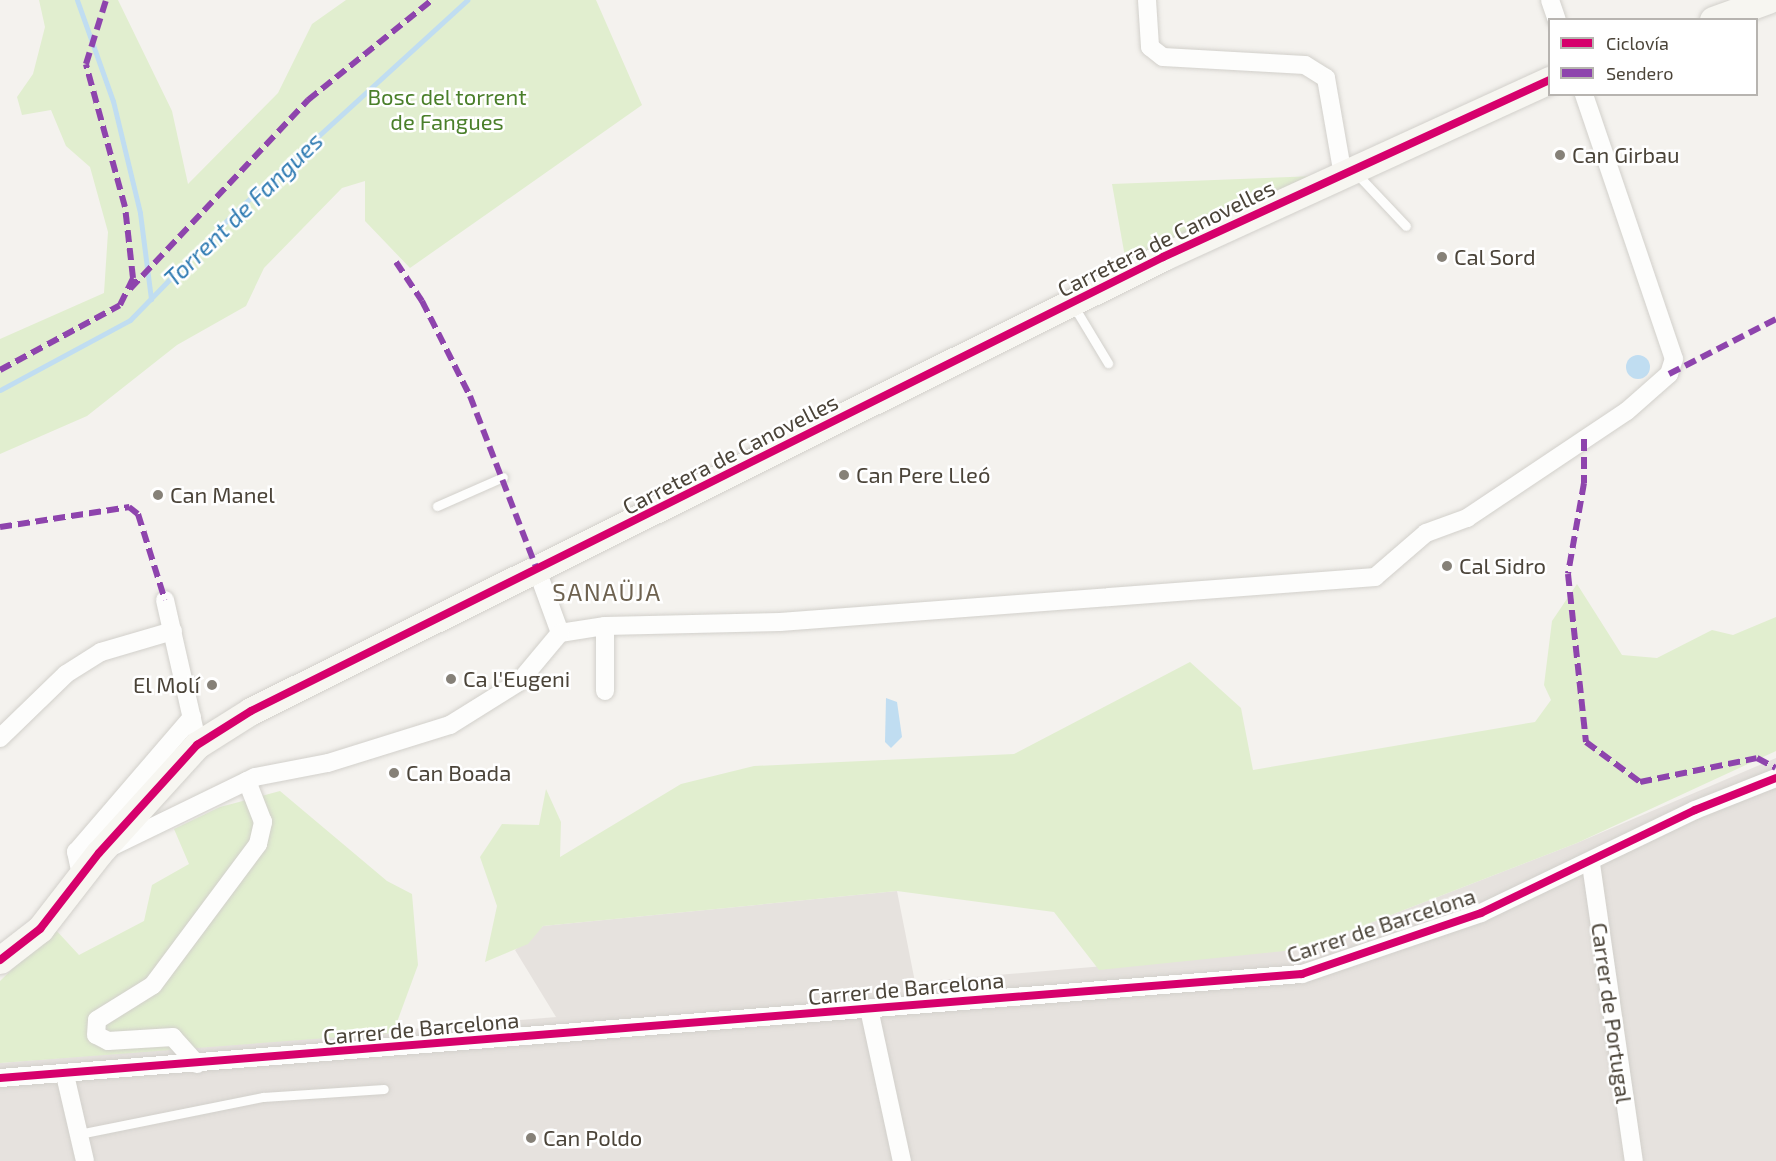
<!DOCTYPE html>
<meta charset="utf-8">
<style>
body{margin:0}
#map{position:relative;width:1776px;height:1161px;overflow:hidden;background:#f4f2ee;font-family:"Exo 2",sans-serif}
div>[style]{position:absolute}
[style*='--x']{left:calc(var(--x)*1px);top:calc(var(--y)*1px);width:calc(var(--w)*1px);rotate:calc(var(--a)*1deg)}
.industrial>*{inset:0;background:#e6e2de}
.green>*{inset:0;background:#e1eecf}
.water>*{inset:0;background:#c0ddf1}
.round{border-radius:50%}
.stream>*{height:5px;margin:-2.5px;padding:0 2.5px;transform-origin:2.5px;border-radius:2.5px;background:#c0ddf1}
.roads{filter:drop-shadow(0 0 2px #d2d0cb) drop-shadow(0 0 2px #d2d0cb)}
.lane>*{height:9px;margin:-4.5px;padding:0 4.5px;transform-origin:4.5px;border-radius:4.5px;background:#fdfdfc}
.street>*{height:18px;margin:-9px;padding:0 9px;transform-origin:9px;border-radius:9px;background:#fdfdfc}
.secondary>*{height:27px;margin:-13.5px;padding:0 13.5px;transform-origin:13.5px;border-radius:13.5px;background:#f7f6f1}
.quiet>*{height:6px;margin-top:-3px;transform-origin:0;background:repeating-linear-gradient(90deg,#8e44ad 0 12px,transparent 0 18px)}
.cycleway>*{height:8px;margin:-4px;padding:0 4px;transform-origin:4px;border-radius:4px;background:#d6006c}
.dots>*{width:16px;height:16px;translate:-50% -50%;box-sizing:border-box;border:3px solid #fff;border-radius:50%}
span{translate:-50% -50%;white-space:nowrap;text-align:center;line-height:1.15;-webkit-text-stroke:5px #fff;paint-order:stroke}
.park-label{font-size:22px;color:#4a7f2a}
.poi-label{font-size:22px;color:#4b4439}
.left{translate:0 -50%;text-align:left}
.right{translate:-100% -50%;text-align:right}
.street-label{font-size:22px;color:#4b4439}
.water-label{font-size:24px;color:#2e7ab2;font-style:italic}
.neighbourhood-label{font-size:24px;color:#6e6250;letter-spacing:1.5px}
.legend{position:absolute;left:1548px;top:18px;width:210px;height:78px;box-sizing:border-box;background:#fff;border:2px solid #b7b4b0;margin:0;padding:8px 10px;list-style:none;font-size:18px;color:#4b4439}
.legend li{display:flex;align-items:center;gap:12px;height:30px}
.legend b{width:30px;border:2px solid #b7b4b0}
</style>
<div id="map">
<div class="industrial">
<div style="clip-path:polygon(1776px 758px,1776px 1161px,0 1161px,0 1063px,556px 1017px,515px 950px,543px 926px,897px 891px,915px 982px,1303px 949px,1577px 843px)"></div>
</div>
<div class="green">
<div style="clip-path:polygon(39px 0,118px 0,172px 111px,188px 184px,278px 93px,312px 24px,346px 0,596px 0,642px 105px,410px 268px,365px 221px,365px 181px,342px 188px,264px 268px,246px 306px,177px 345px,87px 416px,0 454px,0 339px,104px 293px,108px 232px,90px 167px,66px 146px,51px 110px,22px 115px,17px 97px,33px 74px,45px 27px)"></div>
<div style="clip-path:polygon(1316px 176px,1127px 268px,1112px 184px)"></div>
<div style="clip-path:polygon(1577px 584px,1622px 655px,1657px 658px,1712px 630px,1733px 635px,1776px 617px,1776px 751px,1577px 843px,1303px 949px,1099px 970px,1054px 912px,897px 891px,543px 926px,528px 944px,485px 962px,497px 906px,480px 857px,502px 824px,539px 825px,546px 789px,561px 822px,560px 857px,681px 784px,754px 766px,1014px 754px,1190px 662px,1241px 708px,1253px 770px,1535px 722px,1551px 700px,1544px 685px,1552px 621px)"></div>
<div style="clip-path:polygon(280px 791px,387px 881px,412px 894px,418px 965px,393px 1033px,0 1063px,0 981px,54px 928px,79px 955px,144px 921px,152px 885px,189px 864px,174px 829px,220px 807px)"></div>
</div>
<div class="water">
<div class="round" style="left:1626px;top:355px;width:24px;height:24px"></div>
<div style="clip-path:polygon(886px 698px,897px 702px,902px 737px,891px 748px,885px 742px)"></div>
</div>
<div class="stream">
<div style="--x:77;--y:0;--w:107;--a:70.4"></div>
<div style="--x:113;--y:101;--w:115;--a:76.4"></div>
<div style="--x:140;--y:213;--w:87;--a:82.7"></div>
<div style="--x:0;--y:390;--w:148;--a:-28.3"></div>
<div style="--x:130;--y:320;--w:149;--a:-45.8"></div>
<div style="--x:234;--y:213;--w:316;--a:-42.4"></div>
</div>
<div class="roads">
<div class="lane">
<div style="--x:1355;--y:172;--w:74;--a:46.6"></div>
<div style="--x:1073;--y:305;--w:68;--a:58.9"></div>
<div style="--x:437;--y:506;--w:72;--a:-23.7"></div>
<div style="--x:79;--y:1134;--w:188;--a:-11.4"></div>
<div style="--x:263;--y:1097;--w:121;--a:-3.8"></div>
</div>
<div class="street">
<div style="--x:1147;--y:0;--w:47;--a:86.3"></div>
<div style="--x:1150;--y:47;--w:16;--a:38"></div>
<div style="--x:1163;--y:57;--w:142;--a:3.2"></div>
<div style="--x:1305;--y:65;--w:25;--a:32"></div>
<div style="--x:1326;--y:78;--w:98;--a:80.1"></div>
<div style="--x:1550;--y:0;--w:21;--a:71"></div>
<div style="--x:537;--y:570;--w:67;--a:69.9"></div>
<div style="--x:560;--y:633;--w:46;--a:-8.8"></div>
<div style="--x:605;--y:626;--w:175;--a:-1.3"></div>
<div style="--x:780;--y:622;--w:597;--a:-4.33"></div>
<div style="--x:1375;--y:577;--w:67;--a:-40.8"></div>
<div style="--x:1426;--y:533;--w:44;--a:-20.1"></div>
<div style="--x:1467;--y:518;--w:192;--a:-33.8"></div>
<div style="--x:1627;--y:411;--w:56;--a:-41.4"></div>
<div style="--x:1669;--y:374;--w:16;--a:-72"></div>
<div style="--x:1674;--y:359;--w:280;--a:-108.8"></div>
<div style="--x:165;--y:600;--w:131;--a:77.2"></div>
<div style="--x:605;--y:626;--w:65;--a:90"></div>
<div style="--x:0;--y:738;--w:92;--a:-44.1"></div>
<div style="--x:66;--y:674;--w:41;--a:-32.2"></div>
<div style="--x:101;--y:652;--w:75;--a:-16.3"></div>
<div style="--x:107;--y:849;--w:165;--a:-25.9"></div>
<div style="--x:255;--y:777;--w:74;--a:-10.9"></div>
<div style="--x:328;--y:763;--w:128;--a:-17.3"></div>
<div style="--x:450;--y:725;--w:81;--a:-31.9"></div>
<div style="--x:519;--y:682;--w:64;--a:-50.1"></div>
<div style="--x:1591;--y:864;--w:300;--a:81.8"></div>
<div style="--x:81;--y:875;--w:24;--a:-102"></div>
<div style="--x:76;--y:852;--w:178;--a:-49.3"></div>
<div style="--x:869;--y:1009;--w:156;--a:77.8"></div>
<div style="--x:197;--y:1064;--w:36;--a:-132"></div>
<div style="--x:173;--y:1037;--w:65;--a:176.5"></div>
<div style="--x:108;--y:1041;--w:13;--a:-153"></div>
<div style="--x:96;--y:1035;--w:15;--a:-86"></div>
<div style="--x:97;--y:1020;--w:66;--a:-32"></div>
<div style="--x:153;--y:985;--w:176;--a:-53.3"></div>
<div style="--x:258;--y:844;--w:23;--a:-77"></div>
<div style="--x:263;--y:822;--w:44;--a:-111.3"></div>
<div style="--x:65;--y:1075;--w:88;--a:76.9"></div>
<div style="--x:0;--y:1078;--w:1306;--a:-4.57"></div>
<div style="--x:1302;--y:974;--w:189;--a:-18.8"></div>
<div style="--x:1481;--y:913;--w:237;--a:-25.7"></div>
<div style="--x:1695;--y:810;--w:87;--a:-21.6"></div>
</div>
<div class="secondary">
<div style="--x:1713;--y:20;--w:59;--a:-20"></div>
<div style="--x:0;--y:960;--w:51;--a:-37.8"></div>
<div style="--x:40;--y:929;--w:96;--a:-52.2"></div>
<div style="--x:99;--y:853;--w:146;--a:-47.8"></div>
<div style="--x:197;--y:745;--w:64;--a:-32.2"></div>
<div style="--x:251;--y:711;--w:1019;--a:-26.46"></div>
<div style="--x:1163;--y:257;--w:426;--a:-24.6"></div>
</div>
</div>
<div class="quiet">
<div style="--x:396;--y:262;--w:47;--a:56.3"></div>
<div style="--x:422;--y:301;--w:106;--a:63.2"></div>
<div style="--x:470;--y:396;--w:186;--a:68.9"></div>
<div style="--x:130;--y:289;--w:260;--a:-46.7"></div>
<div style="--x:308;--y:100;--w:159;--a:-38.9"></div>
<div style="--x:0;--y:370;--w:136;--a:-28.4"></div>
<div style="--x:120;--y:305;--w:30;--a:-64"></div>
<div style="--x:133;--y:278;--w:71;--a:-96.4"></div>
<div style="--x:125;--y:207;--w:148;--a:-105.3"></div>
<div style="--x:86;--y:64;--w:67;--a:-72.6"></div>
<div style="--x:1669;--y:374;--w:120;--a:-27.2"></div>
<div style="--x:1584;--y:439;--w:44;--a:90"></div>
<div style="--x:1584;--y:483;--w:92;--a:100"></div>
<div style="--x:1568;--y:574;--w:169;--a:83.9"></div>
<div style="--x:1586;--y:742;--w:67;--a:36.5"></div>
<div style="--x:1640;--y:782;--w:119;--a:-11.6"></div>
<div style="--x:1757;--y:758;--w:21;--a:28"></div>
<div style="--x:0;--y:527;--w:131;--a:-8.8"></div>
<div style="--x:129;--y:507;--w:11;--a:38"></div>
<div style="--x:138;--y:514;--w:90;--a:72.6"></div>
</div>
<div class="cycleway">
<div style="--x:0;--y:960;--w:51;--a:-37.8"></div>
<div style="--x:40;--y:929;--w:96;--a:-52.2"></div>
<div style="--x:99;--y:853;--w:146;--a:-47.8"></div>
<div style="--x:197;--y:745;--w:64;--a:-32.2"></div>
<div style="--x:251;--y:711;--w:1019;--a:-26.46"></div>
<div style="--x:1163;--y:257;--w:426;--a:-24.6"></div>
<div style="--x:0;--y:1078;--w:1306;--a:-4.57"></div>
<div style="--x:1302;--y:974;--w:189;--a:-18.8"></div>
<div style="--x:1481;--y:913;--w:237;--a:-25.7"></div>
<div style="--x:1695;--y:810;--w:87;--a:-21.6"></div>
</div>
<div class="dots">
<div style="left:1560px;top:155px;background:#868178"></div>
<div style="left:1442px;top:257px;background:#868178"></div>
<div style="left:844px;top:475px;background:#868178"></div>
<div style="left:158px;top:495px;background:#868178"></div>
<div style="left:1447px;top:566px;background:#868178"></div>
<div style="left:451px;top:679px;background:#868178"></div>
<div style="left:212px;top:685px;background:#868178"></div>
<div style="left:394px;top:773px;background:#868178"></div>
<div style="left:531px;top:1138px;background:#868178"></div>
</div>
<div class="park-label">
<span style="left:447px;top:109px">Bosc del torrent<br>de Fangues</span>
</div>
<div class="poi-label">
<span class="left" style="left:1572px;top:155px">Can Girbau</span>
<span class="left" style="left:1454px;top:257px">Cal Sord</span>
<span class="left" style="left:856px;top:475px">Can Pere Lleó</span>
<span class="left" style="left:170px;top:495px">Can Manel</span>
<span class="left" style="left:1459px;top:566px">Cal Sidro</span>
<span class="left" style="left:463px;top:679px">Ca l'Eugeni</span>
<span class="right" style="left:200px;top:685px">El Molí</span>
<span class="left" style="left:406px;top:773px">Can Boada</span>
<span class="left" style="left:543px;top:1138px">Can Poldo</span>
</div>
<div class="street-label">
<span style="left:1166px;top:238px;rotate:-26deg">Carretera de Canovelles</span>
<span style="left:730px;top:454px;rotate:-27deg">Carretera de Canovelles</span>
<span style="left:1381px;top:925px;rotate:-18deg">Carrer de Barcelona</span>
<span style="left:906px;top:988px;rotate:-5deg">Carrer de Barcelona</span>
<span style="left:1612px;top:1013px;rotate:82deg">Carrer de Portugal</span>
<span style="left:421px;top:1028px;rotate:-5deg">Carrer de Barcelona</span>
</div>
<div class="water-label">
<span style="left:243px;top:209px;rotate:-44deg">Torrent de Fangues</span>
</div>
<div class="neighbourhood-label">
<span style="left:607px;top:592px">SANAÜJA</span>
</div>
<ul class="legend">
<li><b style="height:8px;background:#d6006c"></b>Ciclovía</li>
<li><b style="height:8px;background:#8e44ad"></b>Sendero</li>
</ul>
</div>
